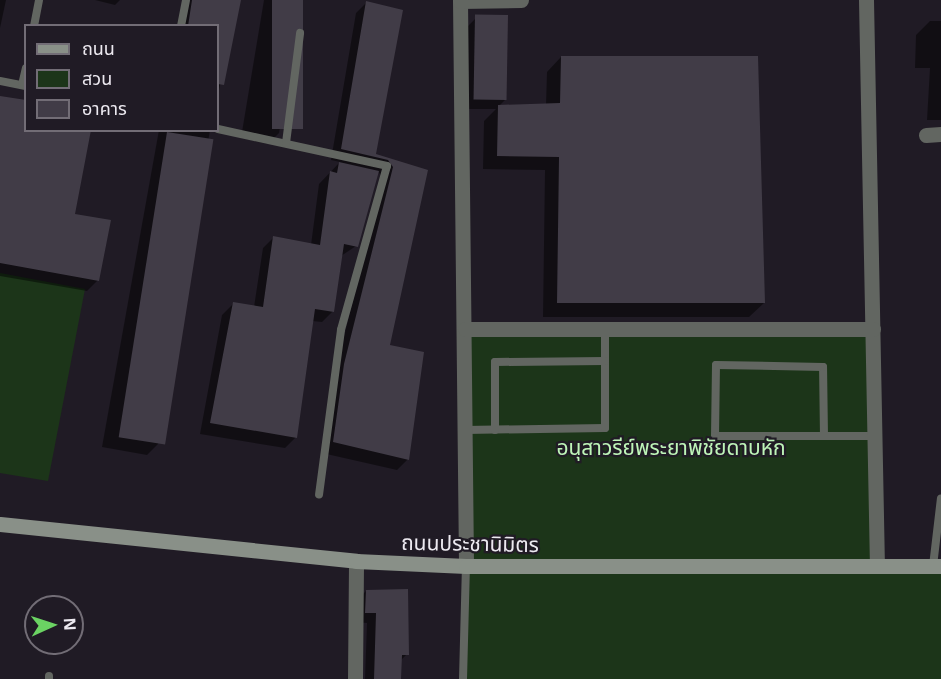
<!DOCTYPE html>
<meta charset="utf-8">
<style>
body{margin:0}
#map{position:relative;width:941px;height:679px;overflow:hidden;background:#201b25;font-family:"Open Sans","Noto Sans Thai",sans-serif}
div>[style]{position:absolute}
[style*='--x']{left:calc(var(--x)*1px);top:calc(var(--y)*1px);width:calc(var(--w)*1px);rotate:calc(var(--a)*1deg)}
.green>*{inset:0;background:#1c3519}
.shadow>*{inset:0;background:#0007}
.building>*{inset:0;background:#413c47;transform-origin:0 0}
.service>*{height:8px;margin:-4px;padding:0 4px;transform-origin:4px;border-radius:4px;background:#626661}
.minor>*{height:15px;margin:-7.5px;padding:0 7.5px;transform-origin:7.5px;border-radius:7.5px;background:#626661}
.secondary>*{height:15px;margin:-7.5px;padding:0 7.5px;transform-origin:7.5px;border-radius:7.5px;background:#899088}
span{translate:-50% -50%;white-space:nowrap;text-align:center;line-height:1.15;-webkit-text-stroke:4.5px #201b25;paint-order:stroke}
.park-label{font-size:21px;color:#bef5b8}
.street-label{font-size:21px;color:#ece9f0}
.legend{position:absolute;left:24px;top:24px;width:195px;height:108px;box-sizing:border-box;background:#201b25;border:2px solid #726d76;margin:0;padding:8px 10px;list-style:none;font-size:18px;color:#ece9f0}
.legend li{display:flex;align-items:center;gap:12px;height:30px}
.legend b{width:30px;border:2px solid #726d76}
.north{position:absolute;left:24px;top:595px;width:60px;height:60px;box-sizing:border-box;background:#201b25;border:2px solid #726d76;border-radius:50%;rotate:87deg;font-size:16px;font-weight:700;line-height:24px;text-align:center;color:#ece9f0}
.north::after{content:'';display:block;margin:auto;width:21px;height:27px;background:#6bd363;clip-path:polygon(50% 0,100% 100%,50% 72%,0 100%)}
</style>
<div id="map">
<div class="green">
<div style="clip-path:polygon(0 273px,85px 289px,48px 481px,0 473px)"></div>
<div style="clip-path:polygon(465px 329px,873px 329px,877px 566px,941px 566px,941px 679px,463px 679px)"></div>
</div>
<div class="shadow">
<div style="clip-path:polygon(0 0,6px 0,0 28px)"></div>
<div style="clip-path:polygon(95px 0,120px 0,115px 5px)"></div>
<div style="clip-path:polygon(183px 0,238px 0,218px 95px,218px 26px,178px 26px)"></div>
<div style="clip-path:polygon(264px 0,301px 0,279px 133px,268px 144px,241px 138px)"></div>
<div style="clip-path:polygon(367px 2px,374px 155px,426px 171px,389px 346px,408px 459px,397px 470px,322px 453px,334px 377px,383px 179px,378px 171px,356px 246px,341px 256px,333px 311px,322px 322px,312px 321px,296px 437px,285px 448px,200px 434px,222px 315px,233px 304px,254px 307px,263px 248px,274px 237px,311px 245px,319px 184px,340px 162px,331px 160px,356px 13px)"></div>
<div style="clip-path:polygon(476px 18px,506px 99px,498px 107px,546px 105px,547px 72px,561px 57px,764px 303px,749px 317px,543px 317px,545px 170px,483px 169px,484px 121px,496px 109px,464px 109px,466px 28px)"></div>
<div style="clip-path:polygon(930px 21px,941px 21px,941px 120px,927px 120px,930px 68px,915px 68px,916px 35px)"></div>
<div style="clip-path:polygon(0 97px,73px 215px,98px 280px,87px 291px,0 276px)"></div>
<div style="clip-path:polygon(159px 130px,210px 130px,158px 444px,147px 455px,102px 447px)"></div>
<div style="clip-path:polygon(366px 591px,407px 654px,400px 661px,400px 679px,365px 679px,367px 623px,356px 622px,356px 601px)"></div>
</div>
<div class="building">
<div style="clip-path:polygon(192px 0,241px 0,224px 85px,218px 84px,218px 26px,188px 26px)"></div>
<div style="left:272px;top:0;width:31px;height:129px"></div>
<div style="clip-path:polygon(366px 1px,403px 10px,376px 154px,428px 170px,390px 345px,424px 352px,409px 460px,333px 442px,344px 364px,393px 167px,388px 160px,341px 149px)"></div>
<div style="left:508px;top:15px;width:85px;height:33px;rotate:91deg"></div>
<div style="clip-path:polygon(561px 56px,758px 56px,765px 303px,557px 303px,559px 157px,497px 156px,498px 105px,560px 103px)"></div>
<div style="clip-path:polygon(0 96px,26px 100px,26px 130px,91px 130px,75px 214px,111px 220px,99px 281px,0 263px)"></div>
<div style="left:167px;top:132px;width:47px;height:309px;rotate:9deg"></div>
<div style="clip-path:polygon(339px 162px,379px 171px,358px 247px,344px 244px,334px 312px,315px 309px,297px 438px,210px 423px,233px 302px,263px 307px,273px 236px,320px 245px,330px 171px,337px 173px)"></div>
<div style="clip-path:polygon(408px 589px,409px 655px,402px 655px,401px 679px,374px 679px,376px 613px,365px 613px,366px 590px)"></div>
</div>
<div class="service">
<div style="--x:34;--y:26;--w:26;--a:-79"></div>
<div style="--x:181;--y:26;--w:26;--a:-79"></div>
<div style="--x:0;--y:81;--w:26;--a:11"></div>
<div style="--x:22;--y:85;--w:17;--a:-77"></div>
<div style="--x:218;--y:129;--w:173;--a:12.3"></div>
<div style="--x:387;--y:166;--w:170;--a:105.7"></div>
<div style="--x:341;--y:330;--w:166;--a:97.6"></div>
<div style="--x:286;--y:143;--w:111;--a:-82.7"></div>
<div style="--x:465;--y:430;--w:140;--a:-0.8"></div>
<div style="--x:605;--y:428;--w:99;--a:-90"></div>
<div style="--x:495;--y:430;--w:68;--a:-90"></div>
<div style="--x:495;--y:362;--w:110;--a:-0.5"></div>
<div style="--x:824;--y:436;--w:69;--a:-90.8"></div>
<div style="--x:823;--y:367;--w:107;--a:-178.9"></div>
<div style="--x:716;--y:365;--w:71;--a:90.8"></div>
<div style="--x:715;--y:436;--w:159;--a:0"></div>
<div style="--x:933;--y:566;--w:68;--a:-83.3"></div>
<div style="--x:49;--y:679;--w:3;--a:-90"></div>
<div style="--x:463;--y:679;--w:113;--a:-88.5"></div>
</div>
<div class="minor">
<div style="--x:460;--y:0;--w:566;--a:89.39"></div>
<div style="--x:866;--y:0;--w:566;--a:88.89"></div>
<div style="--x:460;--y:1;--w:61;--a:-0.9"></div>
<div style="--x:926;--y:135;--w:15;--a:-4"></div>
<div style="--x:465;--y:329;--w:408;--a:0"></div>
<div style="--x:355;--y:679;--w:118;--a:-89.5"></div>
</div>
<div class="secondary">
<div style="--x:0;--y:524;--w:358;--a:5.9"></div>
<div style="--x:356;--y:561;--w:110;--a:2.6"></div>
<div style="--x:466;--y:566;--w:475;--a:0"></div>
</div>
<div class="park-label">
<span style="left:671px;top:447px">อนุสาวรีย์พระยาพิชัยดาบหัก</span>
</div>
<div class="street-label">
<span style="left:470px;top:543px;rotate:1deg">ถนนประชานิมิตร</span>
</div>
<ul class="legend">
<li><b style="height:8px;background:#899088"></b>ถนน</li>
<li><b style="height:16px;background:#1c3519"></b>สวน</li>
<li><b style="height:16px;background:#413c47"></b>อาคาร</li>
</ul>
<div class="north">N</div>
</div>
